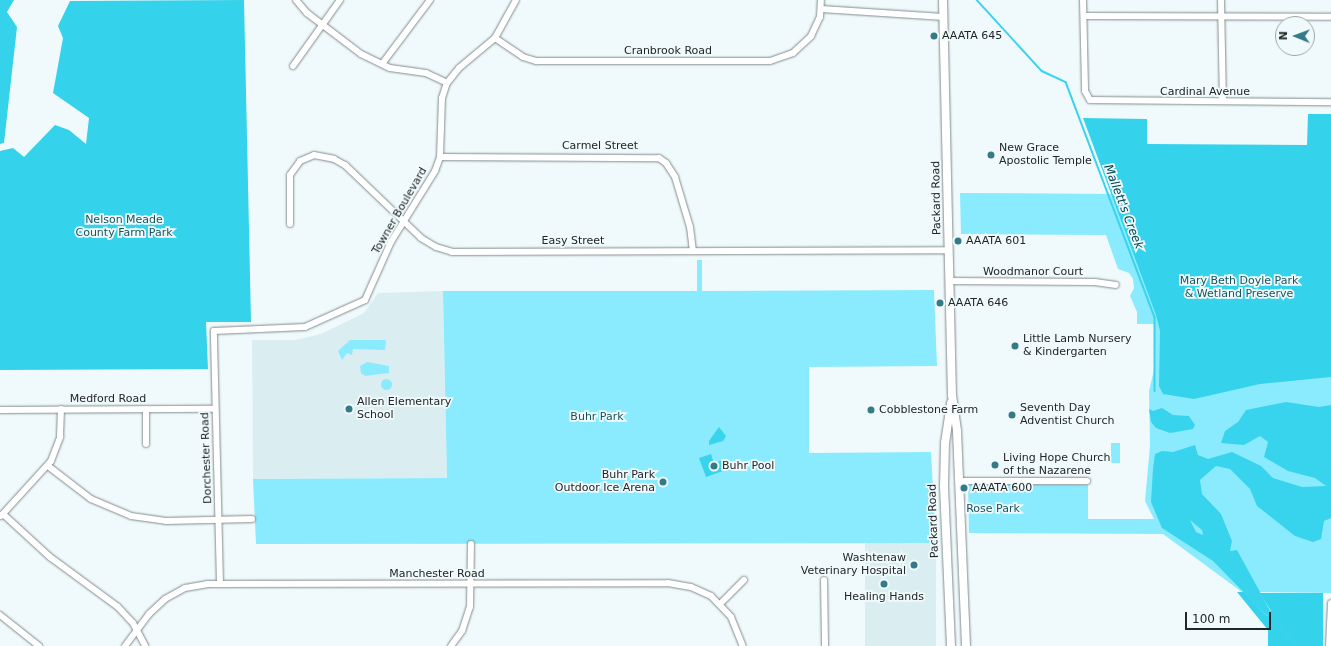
<!DOCTYPE html>
<style>
body{margin:0}
#map{position:relative;width:1331px;height:646px;overflow:hidden;background:#f0fafc;font-family:"DejaVu Sans",sans-serif}
div>[style]{position:absolute}
[style*='--x']{left:calc(var(--x)*1px);top:calc(var(--y)*1px);width:calc(var(--w)*1px);rotate:calc(var(--a)*1deg)}
.built>*{inset:0;background:#daeef2;transform-origin:0 0}
.green>*{inset:0;background:#8aebfe;transform-origin:0 0}
.round{border-radius:50%}
.forest>*{inset:0;background:#35d2eb}
.water>*{inset:0;background:#38d4ed}
.stream>*{height:1.5px;margin:-0.75px;padding:0 0.75px;transform-origin:0.75px;border-radius:0.75px;background:#38d4ed}
.roads{filter:drop-shadow(0 0 1px #828b8d) drop-shadow(0 0 1px #828b8d)}
.street>*{height:6px;margin:-3px;padding:0 3px;transform-origin:3px;border-radius:3px;background:#fff}
.secondary>*{height:8px;margin:-4px;padding:0 4px;transform-origin:4px;border-radius:4px;background:#fff}
.dots>*{width:11px;height:11px;translate:-50% -50%;box-sizing:border-box;border:2px solid #f0fafc;border-radius:50%}
span{translate:-50% -50%;white-space:nowrap;text-align:center;line-height:1.15;-webkit-text-stroke:3.5px #f0fafc;paint-order:stroke}
.poi-label{font-size:11px;color:#232627}
.left{translate:0 -50%;text-align:left}
.right{translate:-100% -50%;text-align:right}
.street-label{font-size:11px;color:#232627}
.park-label{font-size:11px;color:#16545e}
.water-label{font-size:12px;color:#004751;font-style:italic}
.north{position:absolute;left:1275px;top:16px;width:40px;height:40px;box-sizing:border-box;background:#f0fafc;border:1px solid #9ea5a7;border-radius:50%;rotate:271deg;font-size:11px;font-weight:700;line-height:16px;text-align:center;color:#232627}
.north::after{content:'';display:block;margin:auto;width:14px;height:18px;background:#347a87;clip-path:polygon(50% 0,100% 100%,50% 72%,0 100%)}
.scale{position:absolute;left:1185px;top:612px;width:86px;height:18px;box-sizing:border-box;border:2px solid #232627;border-top:0;padding-left:5px;font-size:12px;line-height:14px;white-space:nowrap;color:#232627;-webkit-text-stroke:3px #f0fafc;paint-order:stroke}
</style>
<div id="map">
<div class="built">
<div style="clip-path:polygon(443px 291px,447px 478px,253px 479px,252px 340px,295px 340px,321px 334px,364px 313px,378px 293px)"></div>
<div style="left:865px;top:543px;width:71px;height:103px"></div>
</div>
<div class="green">
<div style="clip-path:polygon(1331px 145px,1331px 593px,1242px 592px,1163px 534px,969px 533px,968px 484px,1088px 485px,1088px 519px,1154px 519px,1145px 501px,1150px 446px,1149px 391px,1155px 366px,1154px 324px,1137px 324px,1137px 312px,1130px 296px,1134px 288px,1133px 279px,1129px 273px,1118px 269px,1106px 235px,961px 234px,960px 193px,1117px 194px)"></div>
<div style="clip-path:polygon(697px 260px,702px 260px,702px 291px,934px 290px,937px 366px,809px 367px,809px 453px,931px 452px,936px 543px,256px 544px,253px 479px,447px 478px,443px 291px,697px 291px)"></div>
<div style="clip-path:polygon(350px 340px,386px 340px,385px 350px,353px 349px,352px 355px,347px 353px,342px 360px,338px 351px)"></div>
<div style="clip-path:polygon(367px 362px,389px 366px,389px 373px,365px 376px,361px 373px,360px 366px)"></div>
<div class="round" style="left:380.5px;top:378.5px;width:11px;height:11px"></div>
<div style="left:1120px;top:443px;width:20px;height:9px;rotate:90deg"></div>
</div>
<div class="forest">
<div style="clip-path:polygon(0 0,14px 0,7px 12px,17px 27px,4px 143px,0 144px)"></div>
<div style="clip-path:polygon(244px 0,251px 322px,206px 322px,208px 369px,0 370px,0 151px,13px 148px,24px 157px,55px 125px,69px 130px,86px 144px,89px 118px,53px 93px,63px 38px,58px 26px,70px 1px)"></div>
<div style="clip-path:polygon(1308px 114px,1331px 114px,1331px 377px,1260px 384px,1194px 399px,1163px 394px,1159px 386px,1160px 331px,1156px 315px,1083px 118px,1147px 119px,1147px 144px,1307px 145px)"></div>
<div style="clip-path:polygon(1237px 592px,1244px 592px,1267px 616px,1271px 611px,1260px 593px,1323px 593px,1323px 646px,1268px 646px,1268px 630px)"></div>
</div>
<div class="water">
<div style="clip-path:polygon(evenodd,1286px 402px,1319px 407px,1331px 405px,1331px 518px,1324px 521px,1321px 539px,1313px 542px,1295px 536px,1257px 506px,1250px 489px,1230px 469px,1216px 466px,1200px 480px,1202px 494px,1221px 514px,1232px 541px,1230px 551px,1237px 550px,1271px 612px,1267px 616px,1213px 561px,1162px 528px,1151px 502px,1153px 469px,1155px 454px,1162px 451px,1173px 452px,1195px 445px,1198px 455px,1208px 459px,1232px 452px,1261px 466px,1273px 478px,1302px 487px,1326px 486px,1315px 478px,1288px 471px,1264px 457px,1268px 442px,1260px 436px,1244px 445px,1221px 443px,1225px 431px,1238px 422px,1246px 410px,1286px 402px,1190px 520px,1202px 530px,1203px 535px,1196px 532px,1190px 520px)"></div>
<div style="clip-path:polygon(1162px 408px,1173px 415px,1189px 416px,1195px 425px,1193px 429px,1170px 433px,1156px 428px,1151px 422px,1149px 409px,1153px 411px)"></div>
<div style="clip-path:polygon(719px 427px,726px 436px,723px 441px,709px 445px,709px 441px)"></div>
<div style="clip-path:polygon(711px 454px,714px 463px,723px 460px,726px 470px,706px 477px,699px 458px)"></div>
</div>
<div class="stream">
<div style="--x:977;--y:0;--w:96;--a:47.5"></div>
<div style="--x:1042;--y:71;--w:26;--a:25"></div>
<div style="--x:1066;--y:82;--w:251;--a:69.3"></div>
<div style="--x:1155;--y:317;--w:74;--a:90"></div>
<div style="--x:1268;--y:613;--w:44;--a:48.7"></div>
</div>
<div class="roads">
<div class="street">
<div style="--x:296;--y:0;--w:17;--a:50"></div>
<div style="--x:307;--y:13;--w:68;--a:37.2"></div>
<div style="--x:361;--y:54;--w:32;--a:26"></div>
<div style="--x:390;--y:68;--w:36;--a:8"></div>
<div style="--x:426;--y:73;--w:23;--a:25"></div>
<div style="--x:1083;--y:0;--w:91;--a:88.7"></div>
<div style="--x:1085;--y:91;--w:10;--a:61"></div>
<div style="--x:1090;--y:100;--w:241;--a:0.5"></div>
<div style="--x:1221;--y:0;--w:101;--a:88.9"></div>
<div style="--x:821;--y:9;--w:123;--a:3.7"></div>
<div style="--x:1084;--y:16;--w:247;--a:0.2"></div>
<div style="--x:495;--y:38;--w:34;--a:34"></div>
<div style="--x:523;--y:57;--w:14;--a:17"></div>
<div style="--x:536;--y:61;--w:234;--a:0"></div>
<div style="--x:770;--y:61;--w:24;--a:-19"></div>
<div style="--x:793;--y:53;--w:25;--a:-43"></div>
<div style="--x:811;--y:36;--w:21;--a:-65"></div>
<div style="--x:820;--y:17;--w:17;--a:-87"></div>
<div style="--x:382;--y:64;--w:80;--a:-53.1"></div>
<div style="--x:293;--y:66;--w:81;--a:-54.5"></div>
<div style="--x:440;--y:157;--w:219;--a:0.3"></div>
<div style="--x:659;--y:158;--w:9;--a:36"></div>
<div style="--x:666;--y:163;--w:17;--a:57"></div>
<div style="--x:675;--y:177;--w:52;--a:73.3"></div>
<div style="--x:690;--y:227;--w:23;--a:83"></div>
<div style="--x:290;--y:224;--w:49;--a:-90"></div>
<div style="--x:290;--y:175;--w:17;--a:-54"></div>
<div style="--x:300;--y:161;--w:15;--a:-23"></div>
<div style="--x:314;--y:155;--w:20;--a:11"></div>
<div style="--x:334;--y:159;--w:13;--a:29"></div>
<div style="--x:345;--y:165;--w:105;--a:43.8"></div>
<div style="--x:421;--y:238;--w:17;--a:31"></div>
<div style="--x:436;--y:247;--w:17;--a:17"></div>
<div style="--x:452;--y:252;--w:497;--a:-0.2"></div>
<div style="--x:950;--y:281;--w:145;--a:0.4"></div>
<div style="--x:1095;--y:282;--w:21;--a:8"></div>
<div style="--x:146;--y:409;--w:35;--a:90"></div>
<div style="--x:0;--y:410;--w:215;--a:-0.3"></div>
<div style="--x:48;--y:466;--w:54;--a:37.5"></div>
<div style="--x:91;--y:499;--w:43;--a:23"></div>
<div style="--x:131;--y:516;--w:35;--a:8"></div>
<div style="--x:166;--y:521;--w:86;--a:-1.3"></div>
<div style="--x:959;--y:481;--w:128;--a:0"></div>
<div style="--x:3;--y:514;--w:64;--a:42.5"></div>
<div style="--x:50;--y:557;--w:84;--a:36.3"></div>
<div style="--x:118;--y:607;--w:22;--a:47"></div>
<div style="--x:133;--y:623;--w:26;--a:62"></div>
<div style="--x:1;--y:516;--w:74;--a:-47.7"></div>
<div style="--x:51;--y:461;--w:26;--a:-69"></div>
<div style="--x:60;--y:437;--w:28;--a:-88"></div>
<div style="--x:824;--y:580;--w:66;--a:89.1"></div>
<div style="--x:220;--y:584;--w:253;--a:-91.4"></div>
<div style="--x:214;--y:331;--w:91;--a:-2.5"></div>
<div style="--x:305;--y:327;--w:66;--a:-24.2"></div>
<div style="--x:365;--y:300;--w:64;--a:-65.9"></div>
<div style="--x:391;--y:242;--w:84;--a:-58.2"></div>
<div style="--x:435;--y:171;--w:15;--a:-70"></div>
<div style="--x:440;--y:157;--w:59;--a:-88.1"></div>
<div style="--x:442;--y:98;--w:16;--a:-72"></div>
<div style="--x:447;--y:83;--w:19;--a:-51"></div>
<div style="--x:459;--y:68;--w:47;--a:-39.8"></div>
<div style="--x:495;--y:38;--w:43;--a:-61.1"></div>
<div style="--x:720;--y:604;--w:34;--a:-45"></div>
<div style="--x:0;--y:615;--w:50;--a:38.5"></div>
<div style="--x:125;--y:646;--w:40;--a:-53"></div>
<div style="--x:149;--y:614;--w:22;--a:-43"></div>
<div style="--x:165;--y:599;--w:23;--a:-29"></div>
<div style="--x:185;--y:588;--w:22;--a:-10"></div>
<div style="--x:207;--y:584;--w:461;--a:-0.1"></div>
<div style="--x:668;--y:583;--w:23;--a:10"></div>
<div style="--x:691;--y:587;--w:22;--a:24"></div>
<div style="--x:711;--y:596;--w:29;--a:46"></div>
<div style="--x:731;--y:617;--w:31;--a:68"></div>
<div style="--x:451;--y:646;--w:19;--a:-54"></div>
<div style="--x:462;--y:631;--w:25;--a:-72"></div>
<div style="--x:470;--y:607;--w:63;--a:-89.1"></div>
<div style="--x:1329;--y:646;--w:43;--a:-87.3"></div>
</div>
<div class="secondary">
<div style="--x:943;--y:0;--w:395;--a:88.7"></div>
<div style="--x:952;--y:395;--w:36;--a:82"></div>
<div style="--x:957;--y:431;--w:215;--a:87.6"></div>
<div style="--x:951;--y:403;--w:40;--a:98.5"></div>
<div style="--x:945;--y:443;--w:43;--a:91.3"></div>
<div style="--x:944;--y:486;--w:160;--a:87.5"></div>
</div>
</div>
<div class="dots">
<div style="left:934px;top:36px;background:#347a87"></div>
<div style="left:991px;top:155px;background:#347a87"></div>
<div style="left:958px;top:241px;background:#347a87"></div>
<div style="left:940px;top:303px;background:#347a87"></div>
<div style="left:1015px;top:346px;background:#347a87"></div>
<div style="left:349px;top:409px;background:#347a87"></div>
<div style="left:871px;top:410px;background:#347a87"></div>
<div style="left:1012px;top:415px;background:#347a87"></div>
<div style="left:995px;top:465px;background:#347a87"></div>
<div style="left:714px;top:466px;background:#347a87"></div>
<div style="left:663px;top:482px;background:#347a87"></div>
<div style="left:964px;top:488px;background:#347a87"></div>
<div style="left:914px;top:565px;background:#347a87"></div>
<div style="left:884px;top:584px;background:#347a87"></div>
</div>
<div class="poi-label">
<span class="left" style="left:942px;top:36px">AAATA 645</span>
<span class="left" style="left:999px;top:155px">New Grace<br>Apostolic Temple</span>
<span class="left" style="left:966px;top:241px">AAATA 601</span>
<span class="left" style="left:948px;top:303px">AAATA 646</span>
<span class="left" style="left:1023px;top:346px">Little Lamb Nursery<br>&amp; Kindergarten</span>
<span class="left" style="left:357px;top:409px">Allen Elementary<br>School</span>
<span class="left" style="left:1020px;top:415px">Seventh Day<br>Adventist Church</span>
<span class="left" style="left:879px;top:410px">Cobblestone Farm</span>
<span class="left" style="left:1003px;top:465px">Living Hope Church<br>of the Nazarene</span>
<span class="left" style="left:722px;top:466px">Buhr Pool</span>
<span class="right" style="left:655px;top:482px">Buhr Park<br>Outdoor Ice Arena</span>
<span class="left" style="left:972px;top:488px">AAATA 600</span>
<span class="right" style="left:906px;top:565px">Washtenaw<br>Veterinary Hospital</span>
<span style="left:884px;top:597px">Healing Hands</span>
</div>
<div class="street-label">
<span style="left:668px;top:51px">Cranbrook Road</span>
<span style="left:1205px;top:92px">Cardinal Avenue</span>
<span style="left:600px;top:146px">Carmel Street</span>
<span style="left:937px;top:198px;rotate:-91deg">Packard Road</span>
<span style="left:400px;top:211px;rotate:-60deg">Towner Boulevard</span>
<span style="left:573px;top:241px">Easy Street</span>
<span style="left:1033px;top:272px">Woodmanor Court</span>
<span style="left:108px;top:399px">Medford Road</span>
<span style="left:207px;top:458px;rotate:-92deg">Dorchester Road</span>
<span style="left:934px;top:521px;rotate:-92deg">Packard Road</span>
<span style="left:437px;top:574px">Manchester Road</span>
</div>
<div class="park-label">
<span style="left:124px;top:227px">Nelson Meade<br>County Farm Park</span>
<span style="left:1239px;top:288px">Mary Beth Doyle Park<br>&amp; Wetland Preserve</span>
<span style="left:597px;top:417px">Buhr Park</span>
<span style="left:993px;top:509px">Rose Park</span>
</div>
<div class="water-label">
<span style="left:1123px;top:207px;rotate:69deg">Mallett's Creek</span>
</div>
<div class="north">N</div>
<div class="scale">100 m</div>
</div>
